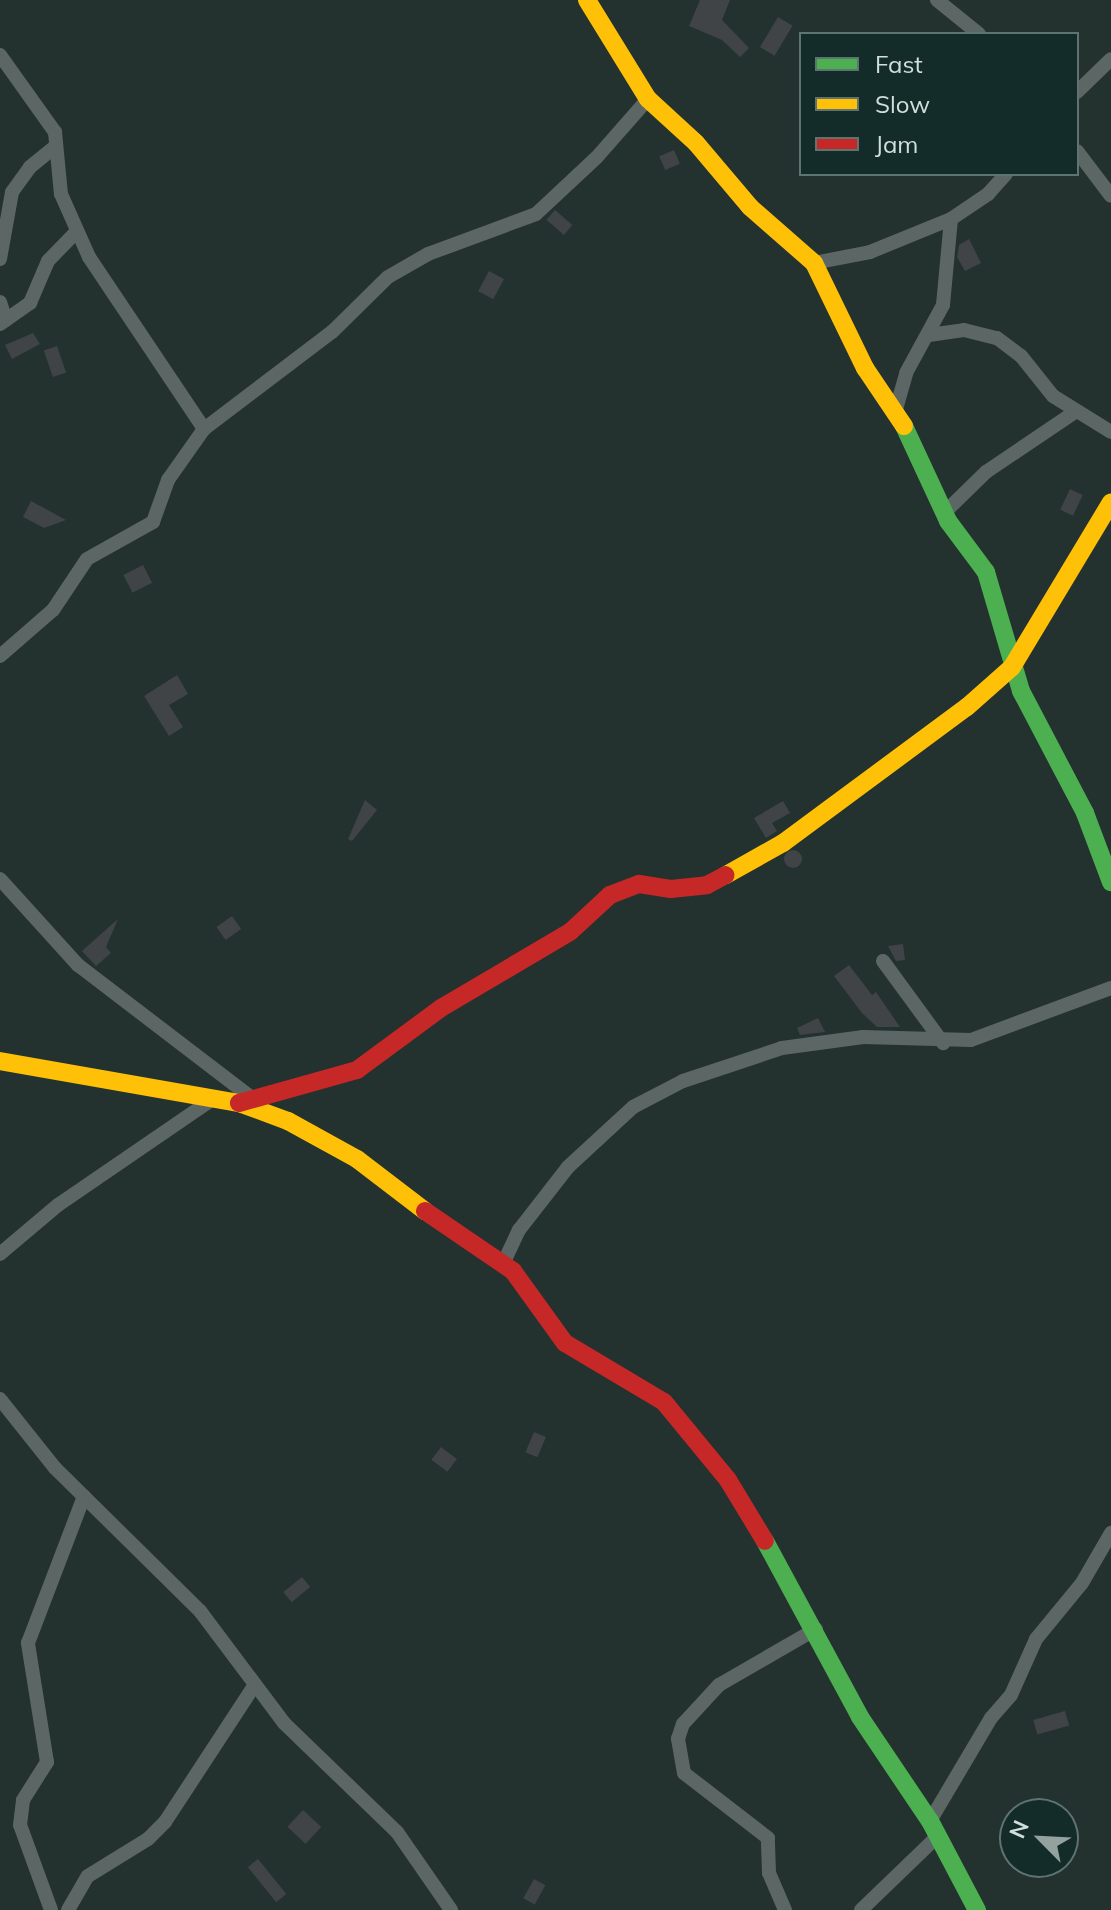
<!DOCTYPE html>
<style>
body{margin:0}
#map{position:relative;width:1111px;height:1910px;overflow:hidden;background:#23312f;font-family:Mulish,sans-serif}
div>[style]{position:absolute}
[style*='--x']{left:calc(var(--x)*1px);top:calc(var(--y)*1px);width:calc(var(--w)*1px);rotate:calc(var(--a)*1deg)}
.building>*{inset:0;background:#414447;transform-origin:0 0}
.round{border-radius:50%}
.street>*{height:14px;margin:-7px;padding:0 7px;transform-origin:7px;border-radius:7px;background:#5c6665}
.fast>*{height:18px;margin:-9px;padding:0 9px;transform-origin:9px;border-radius:9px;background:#4caf50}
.slow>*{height:18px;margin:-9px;padding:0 9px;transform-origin:9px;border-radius:9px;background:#ffc107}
.jam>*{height:18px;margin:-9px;padding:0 9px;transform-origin:9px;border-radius:9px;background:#c62828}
span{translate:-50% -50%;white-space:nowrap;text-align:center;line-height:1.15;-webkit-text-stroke:6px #132c29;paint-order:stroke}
.legend{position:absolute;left:799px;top:32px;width:280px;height:144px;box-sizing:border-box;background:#132c29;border:2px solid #5f7371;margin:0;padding:10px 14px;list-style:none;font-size:24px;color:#d0dedc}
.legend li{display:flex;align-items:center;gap:16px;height:40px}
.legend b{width:40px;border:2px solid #5f7371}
.north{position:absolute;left:999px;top:1798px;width:80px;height:80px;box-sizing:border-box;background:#132c29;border:2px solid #5f7371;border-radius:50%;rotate:294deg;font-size:22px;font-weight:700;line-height:32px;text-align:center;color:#d0dedc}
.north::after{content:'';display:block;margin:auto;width:28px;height:36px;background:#93a19f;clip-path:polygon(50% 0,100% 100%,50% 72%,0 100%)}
</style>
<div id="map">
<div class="building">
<div style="clip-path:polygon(700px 0,730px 0,722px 20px,749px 48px,740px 57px,722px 40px,689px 26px)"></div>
<div style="left:778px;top:17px;width:17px;height:35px;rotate:31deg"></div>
<div style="left:674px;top:150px;width:15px;height:16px;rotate:67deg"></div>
<div style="left:555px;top:210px;width:23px;height:13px;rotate:41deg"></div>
<div style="clip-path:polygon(969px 239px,981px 263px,965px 271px,957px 257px,959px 245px)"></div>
<div style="left:489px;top:271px;width:17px;height:23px;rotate:28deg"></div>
<div style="clip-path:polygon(33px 333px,40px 344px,12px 359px,5px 345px)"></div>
<div style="left:57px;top:346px;width:28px;height:14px;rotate:71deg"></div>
<div style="left:1070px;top:489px;width:14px;height:23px;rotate:25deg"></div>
<div style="clip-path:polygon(31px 501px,66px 520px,44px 528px,23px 517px)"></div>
<div style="left:143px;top:565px;width:20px;height:22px;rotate:63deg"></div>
<div style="clip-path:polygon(177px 675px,188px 694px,169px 705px,183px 727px,169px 736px,144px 696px)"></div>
<div style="clip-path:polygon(365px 800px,377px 810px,352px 841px,348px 839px)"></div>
<div style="clip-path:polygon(783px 801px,790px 813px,772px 823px,777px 831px,766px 838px,754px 818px)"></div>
<div class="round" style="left:784px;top:850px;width:18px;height:18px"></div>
<div style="left:232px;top:916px;width:16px;height:19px;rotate:55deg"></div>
<div style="clip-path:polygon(118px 919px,106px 947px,111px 953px,96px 966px,82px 951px)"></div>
<div style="clip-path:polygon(903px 944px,905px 960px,896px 961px,888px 946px)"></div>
<div style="clip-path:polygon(849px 965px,872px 995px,876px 992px,900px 1027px,877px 1027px,862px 1013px,834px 976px)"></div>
<div style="clip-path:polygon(818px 1018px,825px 1032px,800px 1035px,797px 1028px)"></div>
<div style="left:534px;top:1432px;width:13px;height:22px;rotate:23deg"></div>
<div style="left:441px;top:1447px;width:20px;height:16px;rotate:37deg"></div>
<div style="left:302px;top:1577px;width:13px;height:24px;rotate:51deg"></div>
<div style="left:1065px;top:1711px;width:15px;height:33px;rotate:74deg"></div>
<div style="left:303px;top:1810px;width:25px;height:23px;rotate:43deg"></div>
<div style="left:258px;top:1859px;width:45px;height:13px;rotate:51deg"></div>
<div style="left:534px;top:1879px;width:13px;height:22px;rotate:29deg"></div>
</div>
<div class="street">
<div style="--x:937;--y:0;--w:54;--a:39"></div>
<div style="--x:0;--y:55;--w:95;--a:54.5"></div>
<div style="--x:55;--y:132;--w:62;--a:84.5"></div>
<div style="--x:61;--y:194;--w:69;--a:66"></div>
<div style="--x:89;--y:257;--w:207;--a:56.2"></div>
<div style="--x:1077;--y:92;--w:47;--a:-44.1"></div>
<div style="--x:1077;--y:151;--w:56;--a:52.9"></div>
<div style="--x:0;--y:259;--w:68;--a:-79.8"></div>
<div style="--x:12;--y:192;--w:31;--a:-54"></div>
<div style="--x:30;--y:167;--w:33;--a:-39"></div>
<div style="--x:814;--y:263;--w:57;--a:-11.1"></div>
<div style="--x:870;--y:252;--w:87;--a:-22.2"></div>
<div style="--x:951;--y:219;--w:45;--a:-34"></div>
<div style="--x:988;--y:194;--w:27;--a:-48"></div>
<div style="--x:0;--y:302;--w:19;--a:72"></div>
<div style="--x:0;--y:324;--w:37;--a:-35"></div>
<div style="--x:30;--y:303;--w:46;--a:-66.8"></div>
<div style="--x:48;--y:261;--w:42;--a:-46"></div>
<div style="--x:929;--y:335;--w:35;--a:-8"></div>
<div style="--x:964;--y:330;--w:34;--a:14"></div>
<div style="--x:997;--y:338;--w:30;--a:37"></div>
<div style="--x:1021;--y:356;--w:51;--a:51.3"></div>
<div style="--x:1053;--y:396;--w:68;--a:31.8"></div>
<div style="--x:896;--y:409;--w:37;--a:-74"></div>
<div style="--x:906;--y:373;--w:77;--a:-61.4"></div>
<div style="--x:943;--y:305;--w:86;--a:-84.7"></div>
<div style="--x:944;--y:513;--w:59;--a:-44.3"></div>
<div style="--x:986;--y:472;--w:107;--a:-34"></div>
<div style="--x:0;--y:656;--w:70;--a:-41"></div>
<div style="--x:53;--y:610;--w:61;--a:-56.3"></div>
<div style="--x:87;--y:559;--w:76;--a:-29.3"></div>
<div style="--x:153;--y:522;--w:45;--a:-70.3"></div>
<div style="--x:168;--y:480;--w:62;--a:-54.8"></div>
<div style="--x:204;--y:429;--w:161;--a:-37.2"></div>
<div style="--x:332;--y:332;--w:78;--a:-44.5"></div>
<div style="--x:388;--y:277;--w:46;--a:-29.9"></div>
<div style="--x:428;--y:254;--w:115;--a:-20.3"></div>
<div style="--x:536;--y:214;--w:83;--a:-43.1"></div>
<div style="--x:597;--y:157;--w:77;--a:-48.7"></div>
<div style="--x:0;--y:879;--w:116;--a:47.8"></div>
<div style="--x:78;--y:965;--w:220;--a:37.4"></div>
<div style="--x:883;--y:961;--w:102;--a:53.8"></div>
<div style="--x:0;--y:1254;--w:76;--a:-40.2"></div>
<div style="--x:58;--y:1205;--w:188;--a:-34.4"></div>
<div style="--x:503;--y:1264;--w:38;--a:-65"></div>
<div style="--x:519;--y:1230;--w:80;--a:-52.1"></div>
<div style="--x:568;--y:1167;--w:88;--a:-42.7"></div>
<div style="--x:633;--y:1107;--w:56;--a:-27.5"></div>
<div style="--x:683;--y:1081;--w:104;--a:-18.4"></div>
<div style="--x:782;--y:1048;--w:82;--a:-7.7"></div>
<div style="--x:863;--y:1037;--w:108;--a:1.6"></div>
<div style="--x:971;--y:1040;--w:149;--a:-20.4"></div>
<div style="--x:0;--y:1399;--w:88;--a:51.4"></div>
<div style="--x:55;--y:1468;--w:204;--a:44.6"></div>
<div style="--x:200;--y:1611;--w:140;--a:53.1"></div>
<div style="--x:284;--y:1723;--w:157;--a:44"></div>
<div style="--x:397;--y:1832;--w:95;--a:55.3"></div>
<div style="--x:930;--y:1821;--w:120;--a:-59.4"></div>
<div style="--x:991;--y:1718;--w:30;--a:-49"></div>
<div style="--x:1011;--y:1695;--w:61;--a:-65.9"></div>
<div style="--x:1036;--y:1639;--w:72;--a:-50.6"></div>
<div style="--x:1082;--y:1583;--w:58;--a:-59.9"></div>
<div style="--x:51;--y:1910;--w:90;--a:-110"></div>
<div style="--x:20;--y:1825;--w:25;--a:-83"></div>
<div style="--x:23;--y:1800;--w:45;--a:-57.7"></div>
<div style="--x:47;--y:1762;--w:121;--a:-99.1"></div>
<div style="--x:28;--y:1643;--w:157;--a:-69.1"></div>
<div style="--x:68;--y:1910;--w:39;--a:-60"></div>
<div style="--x:88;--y:1876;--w:70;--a:-31.7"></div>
<div style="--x:148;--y:1839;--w:24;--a:-45"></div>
<div style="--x:165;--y:1822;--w:163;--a:-56.8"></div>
<div style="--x:785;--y:1910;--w:40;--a:-113.4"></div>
<div style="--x:769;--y:1873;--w:35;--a:-92"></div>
<div style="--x:768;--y:1838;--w:106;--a:-142.3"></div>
<div style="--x:684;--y:1773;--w:35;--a:-100"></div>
<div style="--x:678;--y:1739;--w:16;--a:-72"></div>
<div style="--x:683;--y:1724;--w:53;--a:-47.3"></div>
<div style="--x:719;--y:1685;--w:112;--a:-30"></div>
<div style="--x:861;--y:1910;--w:107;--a:-43.9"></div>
</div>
<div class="fast">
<div style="--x:904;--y:426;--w:105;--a:65.1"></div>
<div style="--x:948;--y:521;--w:64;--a:53.3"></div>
<div style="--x:986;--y:572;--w:124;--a:73.6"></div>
<div style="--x:1021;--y:691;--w:138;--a:62.3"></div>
<div style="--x:1085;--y:813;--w:74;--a:69.4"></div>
<div style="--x:765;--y:1541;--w:200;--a:61.6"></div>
<div style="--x:860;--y:1717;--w:125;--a:56.1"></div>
<div style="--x:930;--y:1821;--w:101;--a:62.2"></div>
</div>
<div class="slow">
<div style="--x:587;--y:0;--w:116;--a:58.4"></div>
<div style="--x:648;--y:99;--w:65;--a:42.5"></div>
<div style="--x:696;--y:143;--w:84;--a:49.8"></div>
<div style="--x:750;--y:207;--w:85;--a:41.2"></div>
<div style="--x:814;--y:263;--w:117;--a:64.1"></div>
<div style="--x:865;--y:368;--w:70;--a:56.1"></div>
<div style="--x:726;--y:875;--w:65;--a:-29.3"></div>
<div style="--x:783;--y:843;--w:229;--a:-36.5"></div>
<div style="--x:967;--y:707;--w:60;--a:-41.6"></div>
<div style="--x:1012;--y:667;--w:192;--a:-59"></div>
<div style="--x:0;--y:1061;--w:243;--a:10"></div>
<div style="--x:239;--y:1103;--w:52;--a:20.2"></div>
<div style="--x:288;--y:1121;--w:79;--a:28.8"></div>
<div style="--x:357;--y:1159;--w:86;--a:37.4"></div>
</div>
<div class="jam">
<div style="--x:239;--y:1103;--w:123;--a:-15.6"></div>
<div style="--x:357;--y:1070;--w:104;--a:-36.4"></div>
<div style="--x:441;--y:1008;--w:150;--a:-30.5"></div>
<div style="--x:570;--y:932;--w:54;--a:-42.8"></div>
<div style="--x:610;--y:895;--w:31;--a:-21"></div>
<div style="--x:639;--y:884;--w:32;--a:9"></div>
<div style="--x:671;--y:889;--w:36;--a:-6"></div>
<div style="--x:707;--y:885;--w:21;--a:-28"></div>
<div style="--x:425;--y:1211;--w:107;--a:34.3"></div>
<div style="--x:513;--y:1271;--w:89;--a:54.2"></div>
<div style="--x:565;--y:1343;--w:115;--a:30.8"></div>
<div style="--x:664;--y:1402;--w:101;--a:50.6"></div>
<div style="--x:728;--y:1480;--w:71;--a:58.8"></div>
</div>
<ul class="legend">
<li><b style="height:10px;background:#4caf50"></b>Fast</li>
<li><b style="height:10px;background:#ffc107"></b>Slow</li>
<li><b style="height:10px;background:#c62828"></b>Jam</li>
</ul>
<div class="north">N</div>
</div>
